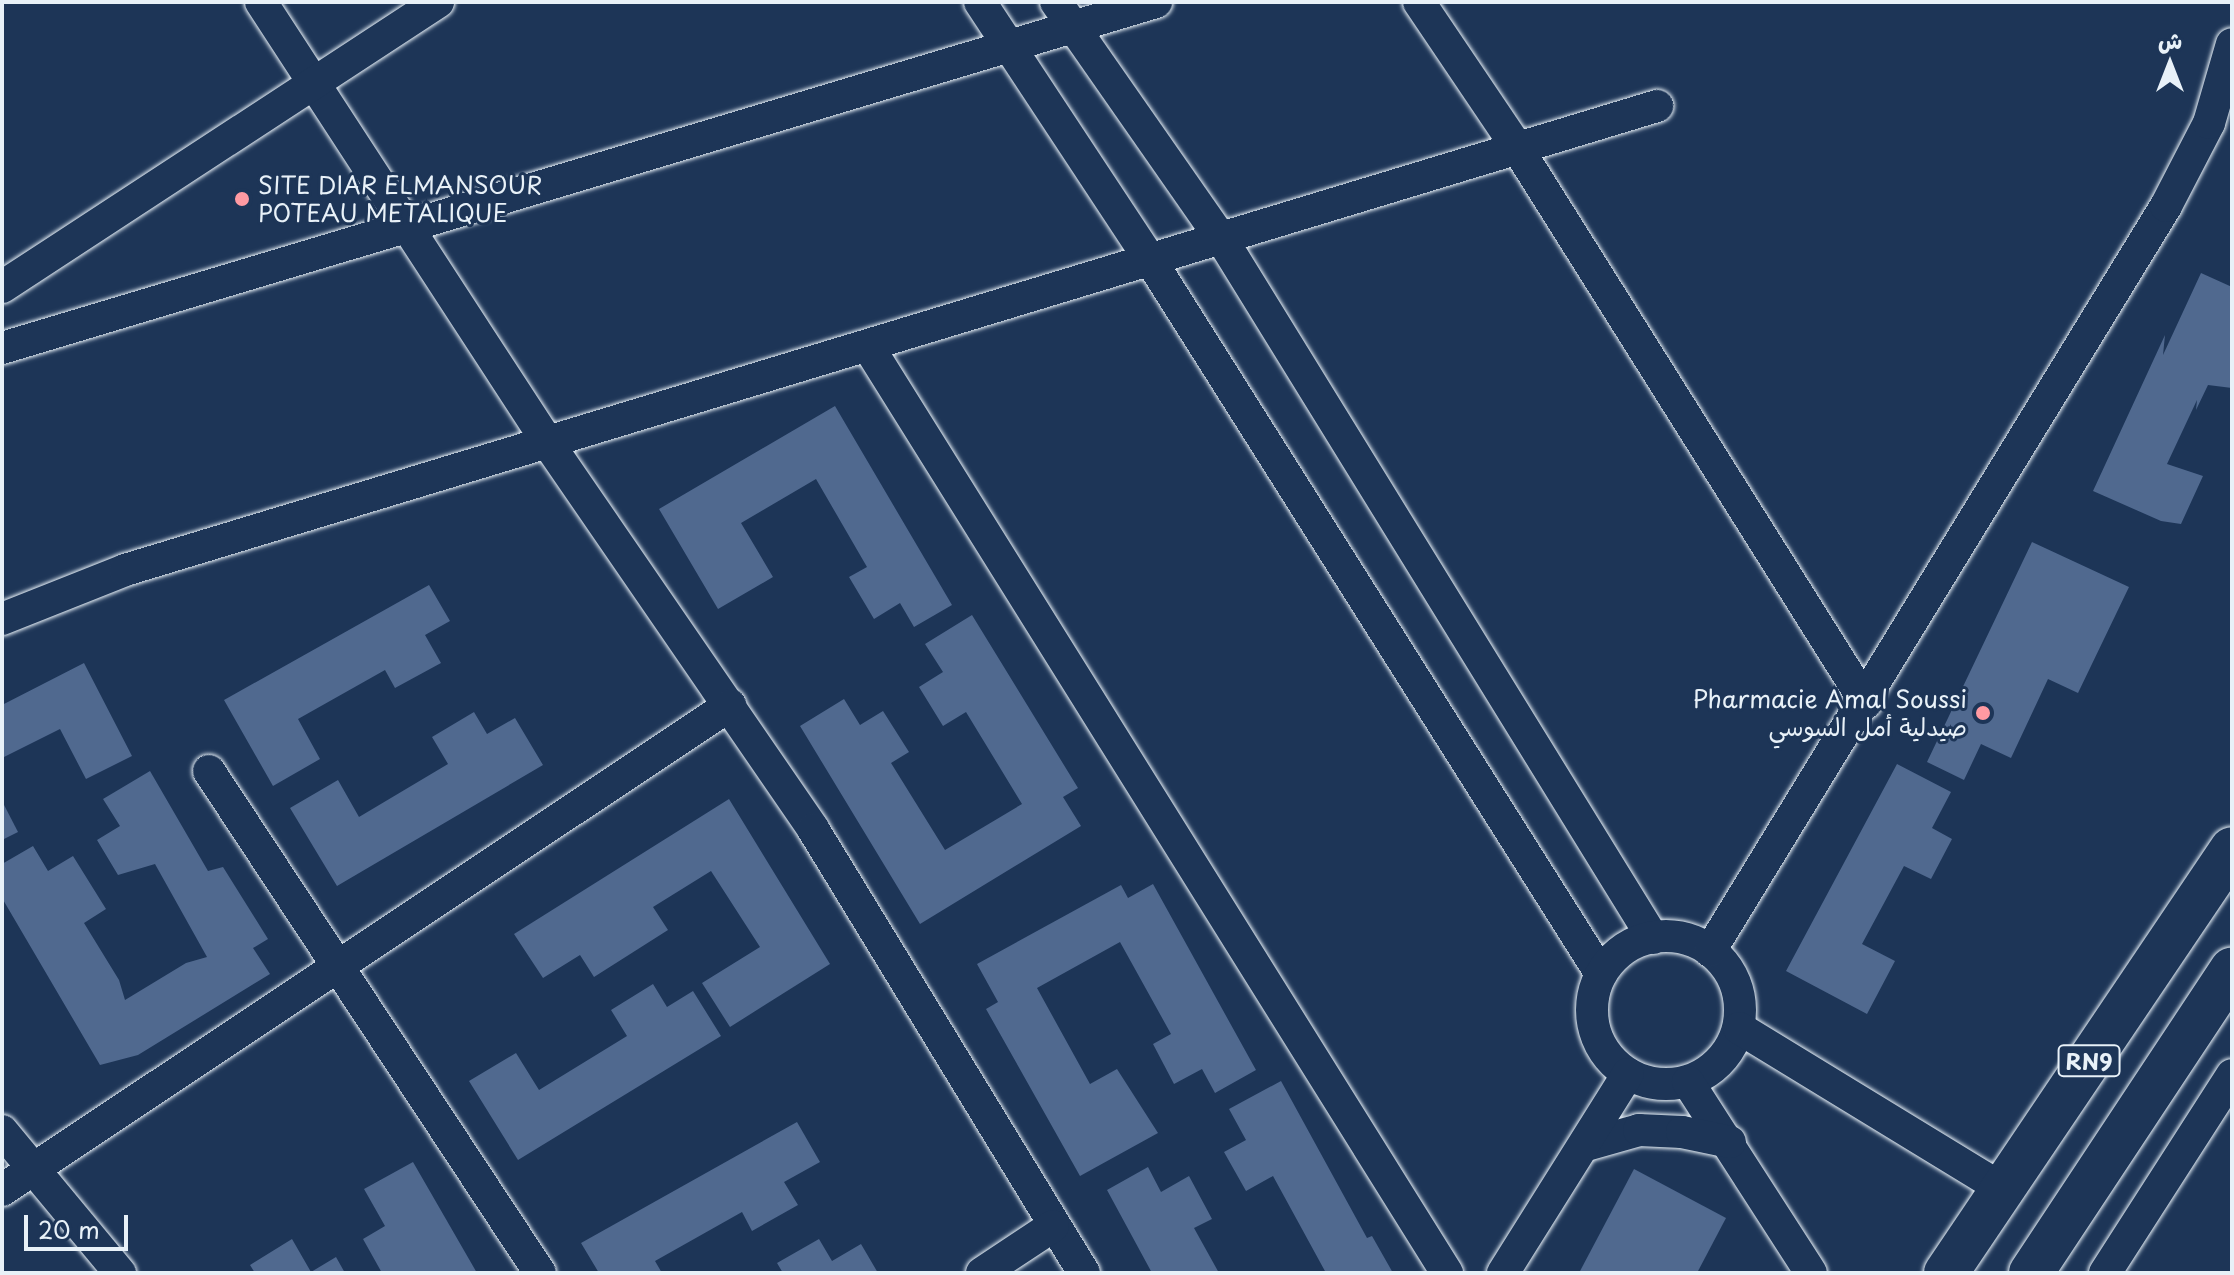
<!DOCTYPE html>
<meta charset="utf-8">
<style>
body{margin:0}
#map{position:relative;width:2234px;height:1275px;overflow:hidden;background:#1d3557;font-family:"Playpen Sans","Playpen Sans Arabic",sans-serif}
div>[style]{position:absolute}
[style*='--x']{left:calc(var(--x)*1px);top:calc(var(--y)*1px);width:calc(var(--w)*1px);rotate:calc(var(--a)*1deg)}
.building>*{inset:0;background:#50698f}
.roads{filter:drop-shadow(0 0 2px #e8f1f8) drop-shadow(0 0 2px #e8f1f8)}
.minor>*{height:32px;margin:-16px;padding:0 16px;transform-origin:16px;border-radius:16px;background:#1d3557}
.minor>.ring{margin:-16px;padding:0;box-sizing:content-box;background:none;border:32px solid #1d3557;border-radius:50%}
.trunk>*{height:44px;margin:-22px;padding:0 22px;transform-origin:22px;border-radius:22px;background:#1d3557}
.dots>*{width:22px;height:22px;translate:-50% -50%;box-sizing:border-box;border:4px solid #1d3557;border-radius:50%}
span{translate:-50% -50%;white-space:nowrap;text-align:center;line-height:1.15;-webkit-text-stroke:6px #1d3557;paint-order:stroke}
.shield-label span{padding:2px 6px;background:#1d3557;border:2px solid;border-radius:6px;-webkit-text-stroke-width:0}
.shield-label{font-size:22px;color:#e8f1f8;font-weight:700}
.poi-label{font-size:24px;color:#e8f1f8}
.left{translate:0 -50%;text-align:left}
.right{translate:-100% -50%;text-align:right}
.frame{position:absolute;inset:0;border:4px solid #e8f1f8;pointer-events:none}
.north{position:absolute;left:2130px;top:24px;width:80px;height:80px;-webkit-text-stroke:6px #1d3557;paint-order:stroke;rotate:0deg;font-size:22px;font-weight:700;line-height:32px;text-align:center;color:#e8f1f8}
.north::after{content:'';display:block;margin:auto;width:28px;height:36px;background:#e8f1f8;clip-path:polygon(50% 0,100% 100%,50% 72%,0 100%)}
.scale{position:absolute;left:24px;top:1215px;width:104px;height:36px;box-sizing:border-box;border:4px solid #e8f1f8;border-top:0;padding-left:10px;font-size:24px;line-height:28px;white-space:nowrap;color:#e8f1f8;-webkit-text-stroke:6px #1d3557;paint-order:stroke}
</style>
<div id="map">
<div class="building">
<div style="clip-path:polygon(2201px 273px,2232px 287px,2232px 388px,2208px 385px,2196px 410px,2197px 400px,2167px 464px,2203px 476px,2181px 524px,2161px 521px,2093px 491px,2165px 335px,2163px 355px)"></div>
<div style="clip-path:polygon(835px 406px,952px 605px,914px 627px,900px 603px,874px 619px,849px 577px,867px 567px,816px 479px,741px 523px,773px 577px,718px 609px,659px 509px)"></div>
<div style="clip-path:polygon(2032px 542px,2129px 587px,2078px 693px,2048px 679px,2011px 758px,1981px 744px,1964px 780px,1927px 762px)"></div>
<div style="clip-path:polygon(429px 585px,450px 621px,425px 635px,441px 663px,395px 688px,385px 670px,298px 719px,320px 759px,273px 786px,224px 700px)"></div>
<div style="clip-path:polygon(972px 615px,1078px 788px,1063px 797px,1081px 826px,920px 924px,800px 726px,844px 699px,860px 725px,883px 711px,909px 752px,891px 763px,945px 850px,1022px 804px,966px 712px,943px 726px,919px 687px,943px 672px,925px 644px)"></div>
<div style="clip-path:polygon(84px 663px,132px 756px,86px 779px,60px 729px,2px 758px,2px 705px)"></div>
<div style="clip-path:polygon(474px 712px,487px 734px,515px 718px,543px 765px,337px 886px,290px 808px,338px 780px,359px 817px,448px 764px,432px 737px)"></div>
<div style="clip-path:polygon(1897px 764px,1951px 792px,1932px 828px,1952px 839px,1931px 879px,1904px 866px,1862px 944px,1895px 961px,1867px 1014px,1786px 971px)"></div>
<div style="clip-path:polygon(150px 771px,208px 871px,223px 867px,268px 939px,253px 948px,270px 974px,138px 1055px,100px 1065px,2px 898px,2px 864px,33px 846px,48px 871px,73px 856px,106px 909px,84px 923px,119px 980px,125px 1000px,186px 963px,207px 957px,155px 864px,118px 875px,97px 840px,120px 826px,103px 799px)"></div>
<div style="clip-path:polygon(729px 799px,830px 964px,730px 1027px,702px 983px,760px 947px,711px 871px,653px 907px,668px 930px,594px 977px,580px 955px,543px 978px,514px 934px)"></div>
<div style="clip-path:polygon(2px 801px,18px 832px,2px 840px)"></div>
<div style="clip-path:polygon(1153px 884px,1256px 1070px,1215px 1093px,1202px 1069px,1174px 1084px,1153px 1044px,1171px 1034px,1120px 942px,1037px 988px,1090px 1084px,1117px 1069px,1158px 1133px,1080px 1176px,986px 1009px,998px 1002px,977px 964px,1121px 885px,1128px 898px)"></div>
<div style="clip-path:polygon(653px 984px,667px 1007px,693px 991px,721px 1036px,518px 1160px,469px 1081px,516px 1053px,539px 1090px,627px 1036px,611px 1010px)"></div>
<div style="clip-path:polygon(1281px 1081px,1367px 1238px,1372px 1236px,1393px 1273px,1326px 1273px,1273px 1176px,1246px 1191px,1224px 1152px,1246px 1140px,1229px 1109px)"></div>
<div style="clip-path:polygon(797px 1122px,820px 1162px,784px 1182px,798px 1205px,752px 1231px,742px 1212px,655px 1261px,662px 1273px,599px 1273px,581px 1243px)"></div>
<div style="clip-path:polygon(413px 1162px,477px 1273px,382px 1273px,363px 1239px,385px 1226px,364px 1189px)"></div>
<div style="clip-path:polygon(1148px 1167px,1161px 1192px,1189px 1176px,1212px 1219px,1194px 1228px,1219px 1273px,1152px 1273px,1107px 1190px)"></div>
<div style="clip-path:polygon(1634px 1169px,1726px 1218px,1697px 1273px,1579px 1273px)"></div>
<div style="clip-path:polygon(292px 1239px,311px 1272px,336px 1257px,345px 1273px,255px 1273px,250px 1265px)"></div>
<div style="clip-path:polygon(819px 1239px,832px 1261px,861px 1244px,878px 1273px,783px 1273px,777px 1263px)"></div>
</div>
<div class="roads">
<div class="minor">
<div style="--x:261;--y:2;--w:526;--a:56.94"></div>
<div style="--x:548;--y:443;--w:468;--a:55.5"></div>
<div style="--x:813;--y:829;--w:520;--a:58.6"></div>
<div style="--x:980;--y:2;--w:310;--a:56.6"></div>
<div style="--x:1151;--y:261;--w:843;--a:57.74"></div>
<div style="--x:1056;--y:2;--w:292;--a:55.1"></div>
<div style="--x:1223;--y:241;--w:819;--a:58.33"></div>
<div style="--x:1419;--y:2;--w:177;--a:56"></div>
<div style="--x:1518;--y:149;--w:654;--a:57.86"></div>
<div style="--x:2;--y:287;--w:521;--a:-33.17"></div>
<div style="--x:868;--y:346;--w:1093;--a:58.01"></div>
<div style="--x:2;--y:348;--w:1205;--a:-16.69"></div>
<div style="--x:2;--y:619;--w:132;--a:-21.7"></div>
<div style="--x:125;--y:570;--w:1601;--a:-16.85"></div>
<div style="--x:209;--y:771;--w:601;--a:56.6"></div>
<div class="ring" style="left:1592px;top:936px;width:116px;height:116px"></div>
<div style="--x:1710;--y:951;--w:873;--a:-58.53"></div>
<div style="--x:2166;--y:206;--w:93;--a:-62.6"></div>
<div style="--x:2209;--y:123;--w:82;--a:-73.8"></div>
<div style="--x:1739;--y:1028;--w:309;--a:31.4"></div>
<div style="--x:1688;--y:1082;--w:227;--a:57.2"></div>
<div style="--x:2;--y:1131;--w:185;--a:50.3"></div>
<div style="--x:1586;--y:1145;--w:55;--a:-15.8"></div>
<div style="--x:1639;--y:1130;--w:43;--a:2.7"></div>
<div style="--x:1682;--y:1132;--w:49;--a:11.8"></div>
<div style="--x:2;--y:1190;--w:875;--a:-33.67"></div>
<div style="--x:982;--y:1273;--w:85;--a:-33.5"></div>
<div style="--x:1503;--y:1273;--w:235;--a:-57.9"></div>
<div style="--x:2105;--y:1273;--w:235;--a:-57.3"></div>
</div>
<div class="trunk">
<div style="--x:1946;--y:1273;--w:511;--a:-56"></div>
<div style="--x:2031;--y:1273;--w:364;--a:-56.5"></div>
</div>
</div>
<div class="dots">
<div style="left:242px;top:199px;background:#ff9aa2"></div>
<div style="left:1983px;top:713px;background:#ff9aa2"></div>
</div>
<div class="shield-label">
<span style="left:2089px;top:1061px">RN9</span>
</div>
<div class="poi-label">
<span class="left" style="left:258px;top:199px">SITE DIAR ELMANSOUR<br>POTEAU METALIQUE</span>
<span class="right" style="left:1967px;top:713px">Pharmacie Amal Soussi<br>صيدلية أمل السوسي</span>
</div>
<div class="frame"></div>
<div class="north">ش</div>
<div class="scale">20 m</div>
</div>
